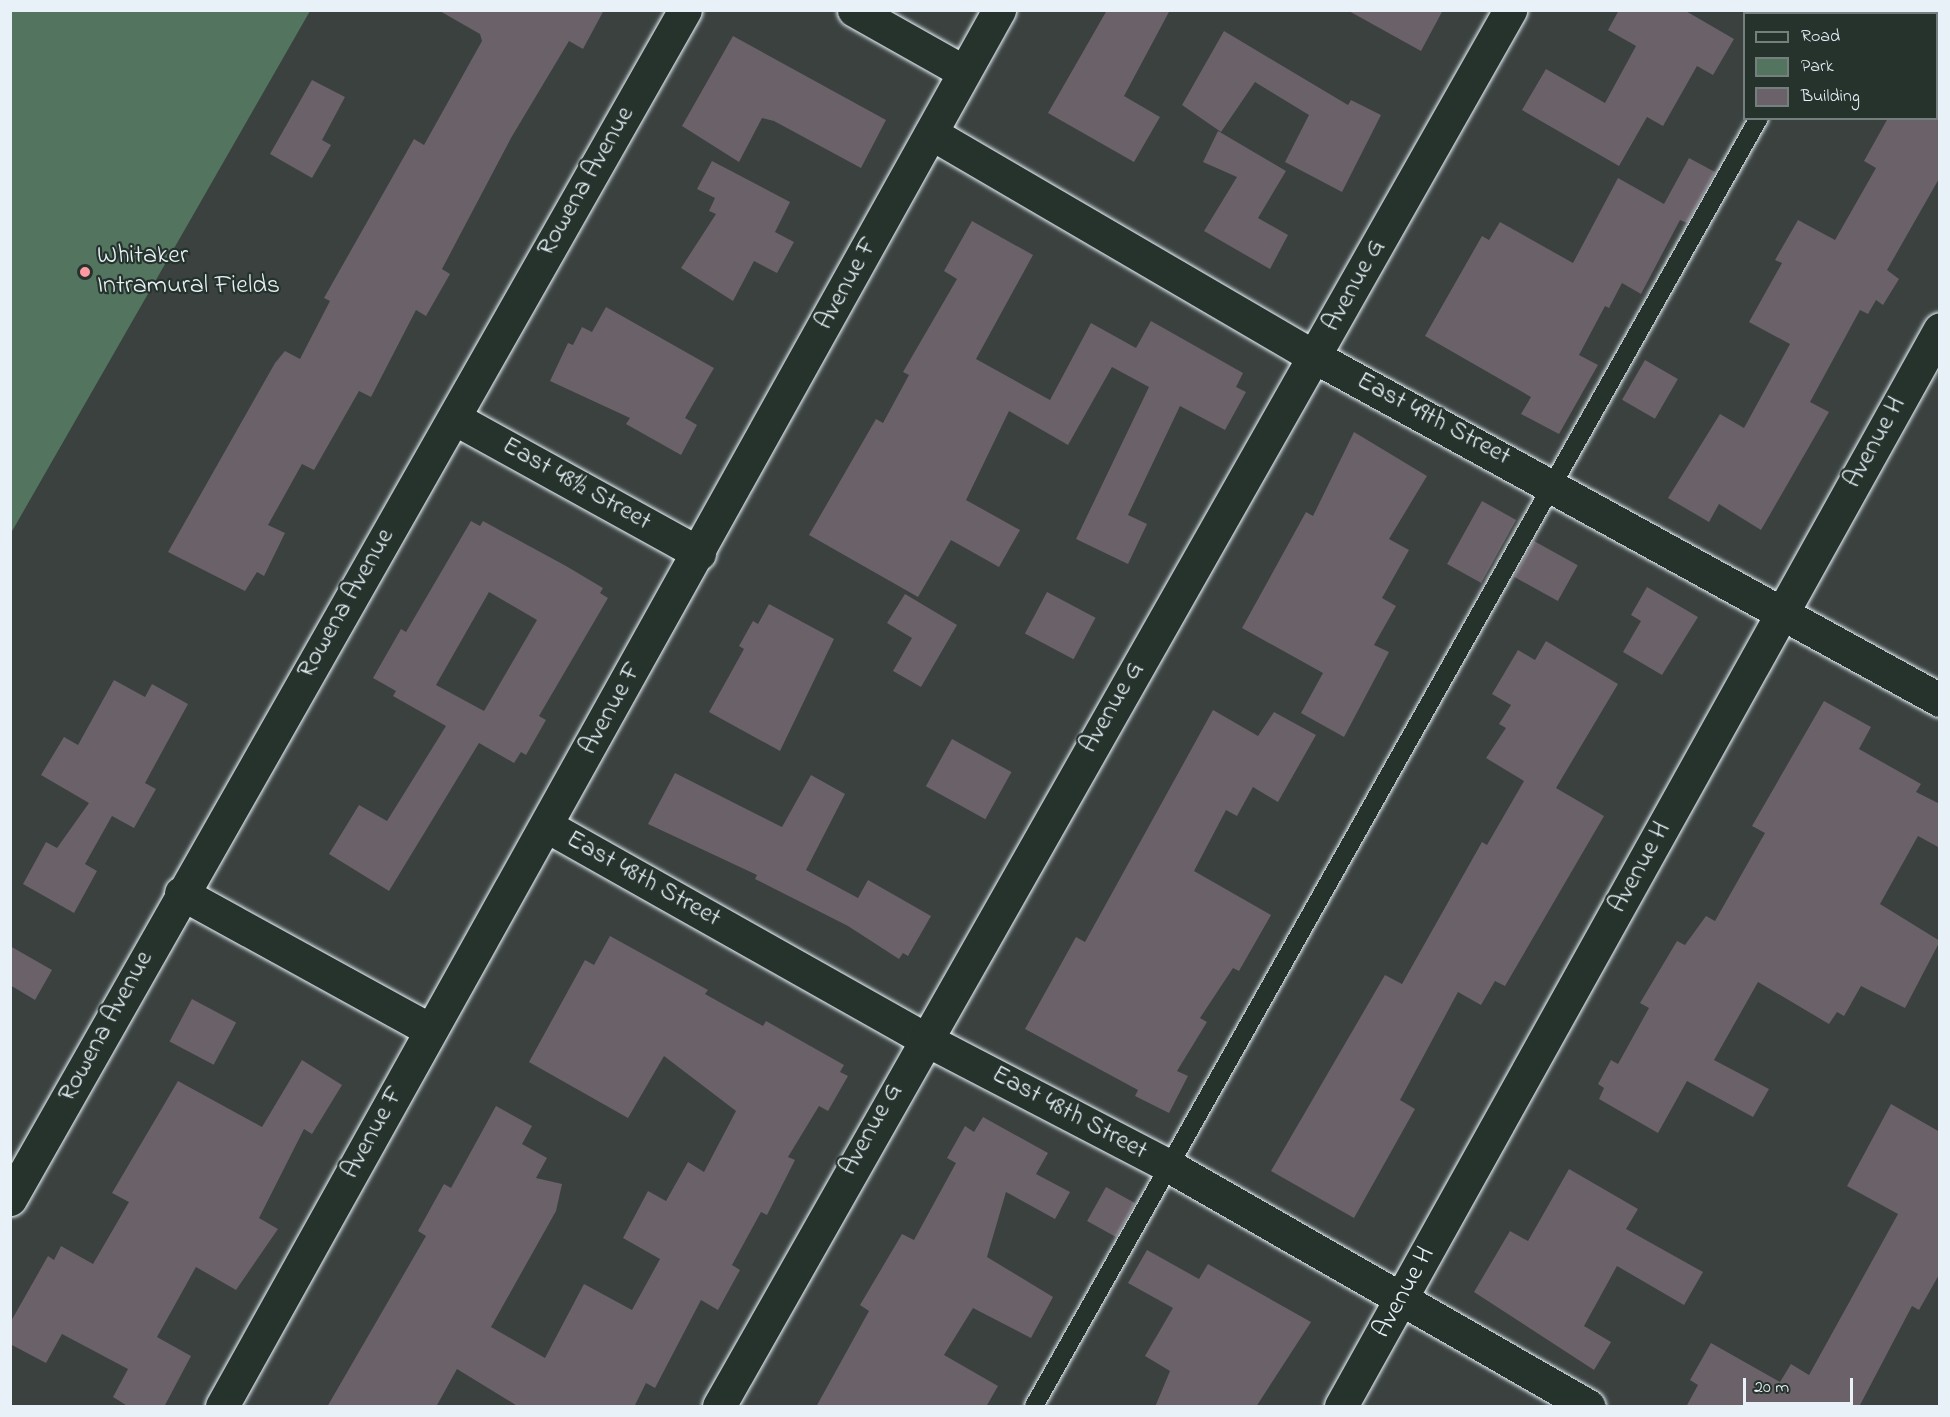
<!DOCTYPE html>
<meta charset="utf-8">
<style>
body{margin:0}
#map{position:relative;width:1950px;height:1417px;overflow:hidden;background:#3a413f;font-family:"Indie Flower",sans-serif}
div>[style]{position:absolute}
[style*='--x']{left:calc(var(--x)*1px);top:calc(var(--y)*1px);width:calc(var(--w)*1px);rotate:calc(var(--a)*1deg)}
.green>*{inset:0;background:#53745e}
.building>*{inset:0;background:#6a6169;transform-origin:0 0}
.roads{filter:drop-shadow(0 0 2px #e8f1f8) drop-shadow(0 0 2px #e8f1f8)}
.lane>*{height:18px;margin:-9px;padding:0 9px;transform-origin:9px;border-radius:9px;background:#26332d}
.street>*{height:33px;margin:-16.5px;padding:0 16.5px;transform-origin:16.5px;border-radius:16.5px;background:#26332d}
.dots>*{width:16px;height:16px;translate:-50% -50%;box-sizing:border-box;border:3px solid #26332d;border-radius:50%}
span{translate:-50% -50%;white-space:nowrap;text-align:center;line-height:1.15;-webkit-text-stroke:4.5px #26332d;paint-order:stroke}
.street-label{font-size:26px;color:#e8f1f8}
.poi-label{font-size:26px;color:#e8f1f8}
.left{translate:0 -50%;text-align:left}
.frame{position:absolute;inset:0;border:12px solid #e8f1f8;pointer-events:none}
.legend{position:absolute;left:1743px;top:12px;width:195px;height:108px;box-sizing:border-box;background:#26332d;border:2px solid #747f7e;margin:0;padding:8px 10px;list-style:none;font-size:18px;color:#e8f1f8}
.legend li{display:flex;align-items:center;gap:12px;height:30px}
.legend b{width:30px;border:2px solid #747f7e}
.scale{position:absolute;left:1743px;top:1378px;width:110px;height:27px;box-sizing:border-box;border:3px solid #e8f1f8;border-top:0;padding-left:8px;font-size:18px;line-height:21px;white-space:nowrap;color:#e8f1f8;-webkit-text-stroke:4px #26332d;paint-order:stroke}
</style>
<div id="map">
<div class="green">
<div style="clip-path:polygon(11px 10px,310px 11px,11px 533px,10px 11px)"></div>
</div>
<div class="building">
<div style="clip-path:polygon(438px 10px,604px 10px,583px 49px,569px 41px,511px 138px,442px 269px,450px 274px,426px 316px,416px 310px,371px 397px,359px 391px,314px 470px,302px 464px,268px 525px,285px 533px,264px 576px,257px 572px,245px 591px,168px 552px,275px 363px,285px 351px,300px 359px,330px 301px,324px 298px,414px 139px,424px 145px,482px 41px,480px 34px)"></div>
<div style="clip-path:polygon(1107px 10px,1170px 10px,1124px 96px,1160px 117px,1134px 162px,1048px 113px)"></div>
<div style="clip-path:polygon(1347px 10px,1443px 10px,1421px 51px)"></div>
<div style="clip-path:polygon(1619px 10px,1684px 10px,1734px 39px,1713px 75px,1697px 66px,1663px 126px,1647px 117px,1619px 166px,1522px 110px,1546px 69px,1605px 103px,1636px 46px,1608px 30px)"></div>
<div style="clip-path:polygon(1224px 31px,1348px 105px,1351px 100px,1381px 115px,1342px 192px,1285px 162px,1309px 115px,1255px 82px,1221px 132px,1182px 105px)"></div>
<div style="clip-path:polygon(733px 36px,886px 120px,861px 168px,774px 121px,762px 118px,739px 162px,682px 126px)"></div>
<div style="clip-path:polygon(312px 80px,345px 97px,322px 140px,331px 145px,312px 178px,270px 154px)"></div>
<div style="clip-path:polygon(1888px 118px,1940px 118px,1940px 177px,1887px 270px,1899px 279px,1883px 305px,1876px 300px,1868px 314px,1860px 310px,1810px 402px,1829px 412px,1761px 530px,1719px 504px,1709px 522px,1668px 498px,1720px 414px,1744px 428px,1790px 344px,1749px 322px,1782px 263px,1775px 260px,1798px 220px,1835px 240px,1876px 168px,1864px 161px)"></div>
<div style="clip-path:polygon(1218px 131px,1286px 171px,1258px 218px,1288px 235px,1270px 269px,1204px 231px,1237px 177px,1203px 162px)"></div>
<div style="clip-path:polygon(1689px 158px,1715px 172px,1687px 223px,1680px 220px,1641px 294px,1622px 283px,1609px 308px,1605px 306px,1579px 355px,1598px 365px,1559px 434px,1521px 414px,1531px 397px,1425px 336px,1482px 236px,1489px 240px,1500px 222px,1573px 263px,1618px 178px,1664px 204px)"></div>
<div style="clip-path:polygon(712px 161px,790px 202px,775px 232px,794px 242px,777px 273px,754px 261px,733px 301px,681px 268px,716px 214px,709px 211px,715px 198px,697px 189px)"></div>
<div style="clip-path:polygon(972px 221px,1033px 255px,976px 359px,1050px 400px,1091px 323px,1136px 348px,1151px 321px,1243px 373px,1236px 387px,1246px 392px,1225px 430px,1180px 406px,1128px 515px,1147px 524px,1128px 564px,1076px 539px,1149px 387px,1112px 367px,1068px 445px,1009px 411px,966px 500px,1020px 530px,999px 567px,951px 540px,918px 597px,809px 535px,876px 419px,883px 423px,909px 375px,903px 372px,957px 279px,944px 271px)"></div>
<div style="clip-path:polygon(606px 307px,714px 368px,685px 418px,697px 425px,681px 455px,626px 424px,630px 418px,550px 381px,568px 343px,573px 345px,582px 327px,592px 332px)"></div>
<div style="left:1645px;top:360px;width:38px;height:46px;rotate:30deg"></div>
<div style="clip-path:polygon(1354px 432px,1427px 476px,1389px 539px,1409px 550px,1382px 598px,1396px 606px,1374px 645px,1389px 652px,1344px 737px,1301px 713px,1323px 673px,1242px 628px,1306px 512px,1313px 516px)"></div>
<div style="left:1482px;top:501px;width:39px;height:72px;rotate:29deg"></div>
<div style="clip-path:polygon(evenodd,471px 521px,480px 526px,483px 521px,566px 566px,603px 588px,600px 593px,608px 598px,539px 716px,546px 720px,526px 755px,521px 752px,514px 763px,479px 743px,389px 891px,329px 854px,359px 805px,387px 821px,446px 726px,393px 696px,396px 691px,373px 678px,401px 629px,406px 632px,471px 521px,489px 592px,537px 620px,484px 711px,436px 685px,489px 592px)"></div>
<div style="left:1534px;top:541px;width:50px;height:41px;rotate:29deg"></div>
<div style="clip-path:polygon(1647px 587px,1698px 617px,1662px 675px,1623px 652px,1641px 621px,1631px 615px)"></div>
<div style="left:1047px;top:592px;width:55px;height:47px;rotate:28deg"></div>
<div style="clip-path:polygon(905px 594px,957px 625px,921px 687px,893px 671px,912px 638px,887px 623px)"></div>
<div style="clip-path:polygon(769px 604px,834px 639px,780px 751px,709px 712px,744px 649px,739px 646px,753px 621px,758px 624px)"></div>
<div style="clip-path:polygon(1546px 641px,1618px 684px,1556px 788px,1604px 816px,1505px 986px,1495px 981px,1481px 1005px,1458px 992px,1400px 1100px,1415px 1109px,1354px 1218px,1271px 1171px,1385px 975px,1402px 984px,1482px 842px,1487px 845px,1524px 781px,1486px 758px,1506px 728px,1499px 724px,1511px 705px,1492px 694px,1518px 650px,1535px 660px)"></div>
<div style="clip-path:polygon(114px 680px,145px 697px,152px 684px,188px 704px,145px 783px,156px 789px,134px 828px,112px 816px,85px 864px,97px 871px,74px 913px,23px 884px,46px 842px,57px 848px,89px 803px,41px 775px,64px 737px,78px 745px)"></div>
<div style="clip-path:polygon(1824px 701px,1871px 727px,1859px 749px,1921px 784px,1916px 792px,1940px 804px,1940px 848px,1918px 836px,1880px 904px,1940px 941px,1905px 1008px,1861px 986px,1844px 1016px,1837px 1012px,1829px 1024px,1758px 982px,1714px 1060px,1769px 1089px,1753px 1117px,1687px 1081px,1658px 1133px,1599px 1099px,1604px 1088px,1598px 1084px,1611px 1060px,1618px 1064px,1649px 1008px,1640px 1003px,1677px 941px,1685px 945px,1706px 916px,1715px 921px,1765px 833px,1752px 826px)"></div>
<div style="clip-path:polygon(1213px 710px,1258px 736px,1274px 712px,1316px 735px,1278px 802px,1253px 787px,1237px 816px,1226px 810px,1194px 871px,1271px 915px,1239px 971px,1233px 968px,1200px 1018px,1207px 1022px,1177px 1071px,1188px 1076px,1169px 1113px,1135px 1096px,1138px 1090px,1025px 1029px,1076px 937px,1085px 942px)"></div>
<div style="left:952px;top:739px;width:68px;height:54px;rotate:29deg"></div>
<div style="clip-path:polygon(675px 773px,782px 827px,811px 775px,845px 794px,806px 870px,858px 898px,868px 880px,931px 916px,908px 956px,903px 953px,899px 959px,848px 926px,755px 879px,757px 875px,648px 824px)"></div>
<div style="clip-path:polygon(610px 936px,708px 990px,705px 994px,730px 1008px,763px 1026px,766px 1021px,844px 1065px,840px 1072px,848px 1076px,828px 1111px,819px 1106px,788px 1157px,795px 1160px,767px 1215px,761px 1212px,732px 1265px,740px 1270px,718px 1310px,701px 1300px,655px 1388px,646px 1383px,634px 1407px,519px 1407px,457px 1369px,436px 1407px,327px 1407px,426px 1236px,418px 1231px,444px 1184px,451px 1188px,496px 1106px,532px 1126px,522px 1144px,547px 1158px,536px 1178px,562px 1184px,556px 1211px,491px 1327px,545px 1358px,584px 1284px,632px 1310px,660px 1259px,623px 1238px,648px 1191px,666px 1201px,688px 1162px,704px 1172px,736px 1111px,664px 1056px,628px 1118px,529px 1062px,585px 960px,594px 965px)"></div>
<div style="clip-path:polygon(10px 946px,52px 970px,35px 1000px,10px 985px)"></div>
<div style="left:192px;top:999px;width:50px;height:48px;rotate:28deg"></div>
<div style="clip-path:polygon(302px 1060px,342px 1085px,312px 1134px,304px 1129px,259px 1218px,278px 1229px,236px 1290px,196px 1267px,157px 1337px,191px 1356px,164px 1407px,129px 1407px,113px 1397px,128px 1369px,62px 1334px,46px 1363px,10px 1344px,10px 1323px,48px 1256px,54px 1260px,61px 1246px,93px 1264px,129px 1202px,112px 1193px,178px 1081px,262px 1127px)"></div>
<div style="clip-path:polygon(1891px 1104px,1940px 1132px,1940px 1273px,1919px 1310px,1912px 1306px,1859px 1407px,1686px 1407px,1698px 1385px,1690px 1380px,1711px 1343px,1780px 1382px,1791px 1364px,1809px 1375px,1898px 1214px,1847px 1186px)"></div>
<div style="clip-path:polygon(983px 1117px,1048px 1153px,1036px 1174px,1070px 1192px,1055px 1219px,1006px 1192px,987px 1257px,1053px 1297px,1031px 1338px,973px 1308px,944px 1355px,998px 1386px,986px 1407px,816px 1407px,869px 1311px,860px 1305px,902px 1234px,914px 1240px,956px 1163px,947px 1158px,965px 1126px,974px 1132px)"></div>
<div style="clip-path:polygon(1569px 1169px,1638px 1209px,1626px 1229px,1703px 1272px,1684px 1305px,1617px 1266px,1584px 1326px,1611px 1342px,1594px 1370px,1474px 1292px,1510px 1231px,1528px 1241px)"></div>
<div style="left:1106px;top:1187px;width:33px;height:39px;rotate:29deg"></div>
<div style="clip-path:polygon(1147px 1250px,1199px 1279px,1208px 1264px,1311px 1322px,1256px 1407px,1155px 1407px,1170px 1371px,1145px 1356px,1173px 1308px,1128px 1283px)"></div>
</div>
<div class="roads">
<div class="lane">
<div style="--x:1817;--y:14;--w:4;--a:-76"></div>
<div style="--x:1034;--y:1406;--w:1478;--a:-60.63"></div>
</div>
<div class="street">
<div style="--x:854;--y:10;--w:126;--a:29.4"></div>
<div style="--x:931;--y:133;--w:445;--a:30.3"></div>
<div style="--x:1315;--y:357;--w:713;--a:28.76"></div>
<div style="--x:454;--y:418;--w:280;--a:28.9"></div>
<div style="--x:547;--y:826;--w:432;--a:29.4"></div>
<div style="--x:923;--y:1038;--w:280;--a:27.5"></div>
<div style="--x:1171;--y:1167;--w:481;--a:29.8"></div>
<div style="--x:181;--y:893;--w:284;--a:28.8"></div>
<div style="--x:10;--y:1199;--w:1367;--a:-60.42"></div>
<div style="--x:222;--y:1406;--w:1598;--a:-60.9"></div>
<div style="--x:719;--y:1406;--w:1605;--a:-60.46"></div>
<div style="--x:1341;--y:1406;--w:1232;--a:-60.92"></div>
</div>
</div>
<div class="dots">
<div style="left:85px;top:272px;background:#ff9aa2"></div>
</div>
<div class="street-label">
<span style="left:587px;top:182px;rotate:-60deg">Rowena Avenue</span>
<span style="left:848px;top:284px;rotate:-61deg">Avenue F</span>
<span style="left:1355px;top:286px;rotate:-61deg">Avenue G</span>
<span style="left:1433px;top:420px;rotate:28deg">East 49th Street</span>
<span style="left:1876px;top:443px;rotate:-61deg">Avenue H</span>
<span style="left:576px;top:485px;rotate:29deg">East 48½ Street</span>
<span style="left:347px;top:604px;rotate:-60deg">Rowena Avenue</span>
<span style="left:1113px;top:708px;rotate:-60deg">Avenue G</span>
<span style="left:612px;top:709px;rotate:-61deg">Avenue F</span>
<span style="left:1641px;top:868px;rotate:-61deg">Avenue H</span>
<span style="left:643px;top:880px;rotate:29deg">East 48th Street</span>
<span style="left:107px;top:1027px;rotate:-61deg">Rowena Avenue</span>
<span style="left:1069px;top:1114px;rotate:28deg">East 48th Street</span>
<span style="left:872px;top:1130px;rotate:-61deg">Avenue G</span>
<span style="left:374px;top:1133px;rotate:-61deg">Avenue F</span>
<span style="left:1405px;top:1293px;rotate:-61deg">Avenue H</span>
</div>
<div class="poi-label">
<span class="left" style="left:97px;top:272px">Whitaker<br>Intramural Fields</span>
</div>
<div class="frame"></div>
<ul class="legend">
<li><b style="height:8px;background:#26332d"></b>Road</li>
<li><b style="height:16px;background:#53745e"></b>Park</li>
<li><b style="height:16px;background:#6a6169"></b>Building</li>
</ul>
<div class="scale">20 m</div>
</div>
